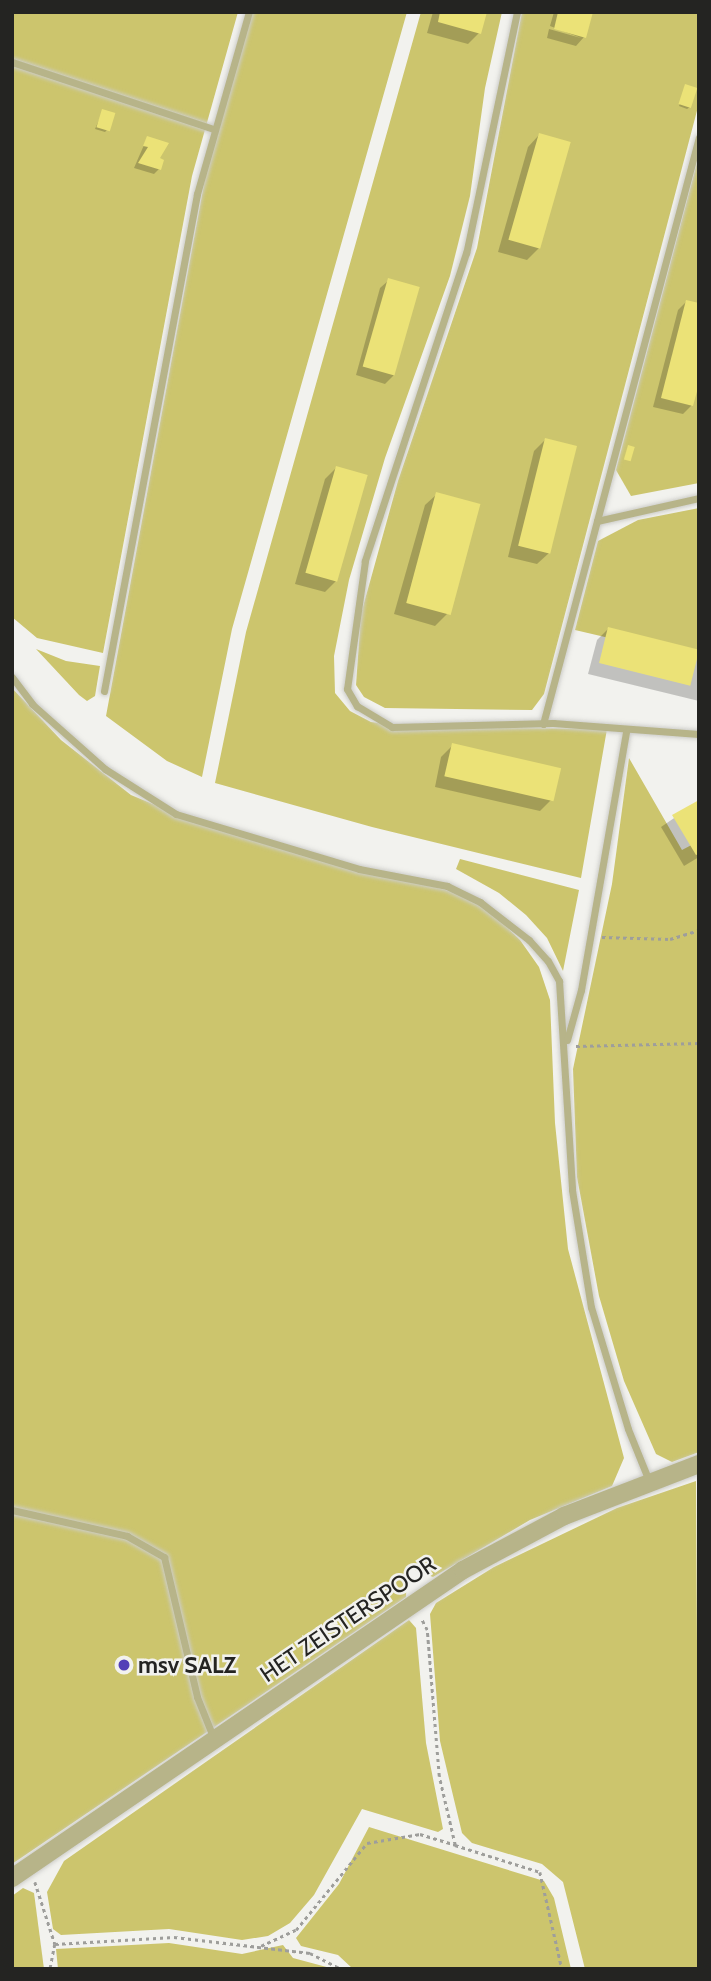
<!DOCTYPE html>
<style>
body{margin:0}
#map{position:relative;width:711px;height:1981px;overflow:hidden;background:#f2f2ee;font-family:Cabin,sans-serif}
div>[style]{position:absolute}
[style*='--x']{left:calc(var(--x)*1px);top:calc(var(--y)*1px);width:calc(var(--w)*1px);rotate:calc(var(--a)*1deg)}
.green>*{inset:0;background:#ccc56d}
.shadow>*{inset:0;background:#0003}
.building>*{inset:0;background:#ebe277;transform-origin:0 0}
.path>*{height:2.5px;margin-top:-1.25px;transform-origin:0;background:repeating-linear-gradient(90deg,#9e9e9b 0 3.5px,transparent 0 7px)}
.roads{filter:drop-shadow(0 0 2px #cdcdc9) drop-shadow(0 0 2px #cdcdc9)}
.service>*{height:7px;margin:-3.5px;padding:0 3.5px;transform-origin:3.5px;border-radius:3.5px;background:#b7b489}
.tertiary>*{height:18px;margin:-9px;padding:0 9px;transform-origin:9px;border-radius:9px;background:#b7b489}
.dots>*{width:19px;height:19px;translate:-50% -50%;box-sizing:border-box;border:4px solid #f2f2ee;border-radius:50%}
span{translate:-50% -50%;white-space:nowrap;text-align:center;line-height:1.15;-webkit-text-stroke:5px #f2f2ee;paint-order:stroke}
.street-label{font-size:23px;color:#242422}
.poi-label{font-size:23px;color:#242422;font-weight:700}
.left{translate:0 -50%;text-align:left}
.frame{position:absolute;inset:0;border:14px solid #242422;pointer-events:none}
</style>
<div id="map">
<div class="green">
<div style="clip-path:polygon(12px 12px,238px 12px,192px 176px,103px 653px,37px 638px,12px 617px)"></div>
<div style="clip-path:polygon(252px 12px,407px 12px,232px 629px,202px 777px,167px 761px,106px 716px,205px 179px)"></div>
<div style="clip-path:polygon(421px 12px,502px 12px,485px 88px,470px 196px,450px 276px,385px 458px,349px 580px,334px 656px,335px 693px,350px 711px,371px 722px,406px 727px,607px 729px,581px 878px,372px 827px,215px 783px,246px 632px)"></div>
<div style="clip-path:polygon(522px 12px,699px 12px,699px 103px,544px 694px,532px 710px,385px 708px,364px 697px,356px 685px,361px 614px,398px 481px,477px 248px)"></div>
<div style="clip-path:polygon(699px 155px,699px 483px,631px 496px,616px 470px)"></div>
<div style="clip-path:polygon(699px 508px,699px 659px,575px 630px,598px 541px,638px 520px)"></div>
<div style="clip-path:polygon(36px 649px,66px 661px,100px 666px,95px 696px,87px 701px,79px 695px)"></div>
<div style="clip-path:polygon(12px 688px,61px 740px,131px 795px,213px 829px,453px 892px,488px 909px,520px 940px,539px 967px,550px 1000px,555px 1123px,568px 1249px,624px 1458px,612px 1486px,530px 1520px,433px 1577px,407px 1567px,406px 1597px,12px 1864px)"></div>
<div style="clip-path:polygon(629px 758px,682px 850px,699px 841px,699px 1452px,672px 1462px,656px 1454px,624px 1381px,599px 1296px,577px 1177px,573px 1069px,612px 884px)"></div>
<div style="clip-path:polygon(460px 859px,579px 890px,563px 971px,547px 938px,526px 915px,499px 893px,456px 869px)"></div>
<div style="clip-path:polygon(696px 1481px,699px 1969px,585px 1969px,563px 1882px,542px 1864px,472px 1843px,462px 1833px,440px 1741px,430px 1614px,436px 1603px,494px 1567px,617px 1508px)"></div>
<div style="clip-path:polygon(409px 1620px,416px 1628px,426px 1743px,443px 1829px,438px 1832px,362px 1809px,314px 1895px,290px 1923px,268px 1936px,242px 1940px,169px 1929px,61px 1935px,53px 1929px,47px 1892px,64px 1861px)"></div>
<div style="clip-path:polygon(369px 1827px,544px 1881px,554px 1898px,571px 1969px,353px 1969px,338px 1955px,301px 1946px,296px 1938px,339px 1884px)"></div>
<div style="clip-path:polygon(23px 1888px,34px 1893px,44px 1969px,12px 1969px,12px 1896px)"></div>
<div style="clip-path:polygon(169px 1943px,242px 1954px,283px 1945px,293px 1958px,334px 1969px,58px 1969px,56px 1949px)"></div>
</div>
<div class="shadow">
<div style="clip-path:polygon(433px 12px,485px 12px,479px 33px,468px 44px,427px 33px)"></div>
<div style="clip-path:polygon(554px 12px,591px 12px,584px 37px,576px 46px,547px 38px,549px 29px,581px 38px,550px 26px)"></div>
<div style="clip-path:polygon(686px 86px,690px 107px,687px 109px,679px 106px)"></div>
<div style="clip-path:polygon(103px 111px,107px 130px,105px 132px,95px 129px)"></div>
<div style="clip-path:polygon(539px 135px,539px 248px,527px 260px,498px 252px,528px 147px)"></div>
<div style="clip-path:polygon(147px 138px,159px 169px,154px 174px,134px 168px)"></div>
<div style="clip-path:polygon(389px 280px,394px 375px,385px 384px,356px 375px,380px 288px)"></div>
<div style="clip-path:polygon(687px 301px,699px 372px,691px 406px,683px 414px,653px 407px,678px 310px)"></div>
<div style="clip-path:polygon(545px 440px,549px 553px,537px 564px,508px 557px,534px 451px)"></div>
<div style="clip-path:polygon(336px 468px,336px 581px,325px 592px,295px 584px,325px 479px)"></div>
<div style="clip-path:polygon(437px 494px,447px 614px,435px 626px,394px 614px,425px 505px)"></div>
<div style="clip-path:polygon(608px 629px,699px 651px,699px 701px,588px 674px,597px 640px)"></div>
<div style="clip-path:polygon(453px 745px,552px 799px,540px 811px,435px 787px,441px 757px)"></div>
<div style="clip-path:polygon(699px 801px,699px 857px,684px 866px,661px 827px)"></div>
</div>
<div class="building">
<div style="clip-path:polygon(440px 12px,487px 12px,481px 34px,438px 22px)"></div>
<div style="clip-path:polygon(558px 12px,593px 12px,586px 38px,554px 29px)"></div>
<div style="left:685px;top:84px;width:13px;height:21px;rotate:18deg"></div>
<div style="left:102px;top:109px;width:14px;height:19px;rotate:17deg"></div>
<div style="left:539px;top:133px;width:33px;height:111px;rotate:16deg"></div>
<div style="clip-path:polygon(147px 136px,169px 143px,160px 158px,164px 160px,161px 170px,138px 163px,148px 147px,143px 146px)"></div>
<div style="left:388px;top:278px;width:33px;height:92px;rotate:16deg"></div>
<div style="clip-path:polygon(686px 300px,699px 303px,699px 384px,693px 406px,661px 398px)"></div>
<div style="left:545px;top:438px;width:33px;height:111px;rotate:14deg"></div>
<div style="left:628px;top:445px;width:7px;height:15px;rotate:16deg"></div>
<div style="left:336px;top:466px;width:33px;height:111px;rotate:16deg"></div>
<div style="left:436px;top:492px;width:46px;height:115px;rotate:15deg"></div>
<div style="left:608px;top:627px;width:94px;height:37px;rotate:14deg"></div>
<div style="left:452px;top:743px;width:112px;height:34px;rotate:13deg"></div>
<div style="clip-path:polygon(699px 800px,699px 854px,696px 855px,672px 815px)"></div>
</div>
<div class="path">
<div style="--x:602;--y:937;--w:68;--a:1.7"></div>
<div style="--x:670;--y:939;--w:30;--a:-17"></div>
<div style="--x:576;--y:1046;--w:123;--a:-1.4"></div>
<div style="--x:455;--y:1845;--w:89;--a:17.6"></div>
<div style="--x:540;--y:1872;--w:99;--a:77.2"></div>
<div style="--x:35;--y:1882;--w:65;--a:72.1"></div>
<div style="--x:55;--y:1944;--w:25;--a:101"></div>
<div style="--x:55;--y:1944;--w:119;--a:-3.4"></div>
<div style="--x:174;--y:1937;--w:137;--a:6.7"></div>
<div style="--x:310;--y:1953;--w:36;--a:27"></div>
<div style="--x:261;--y:1946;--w:38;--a:-25"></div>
<div style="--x:296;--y:1930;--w:112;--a:-50.8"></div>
<div style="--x:367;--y:1843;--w:54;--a:-9.6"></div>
<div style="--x:420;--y:1834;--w:37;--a:17"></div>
<div style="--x:455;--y:1845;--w:71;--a:-103.1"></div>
<div style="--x:439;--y:1776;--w:146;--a:-94.7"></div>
<div style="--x:427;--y:1630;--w:11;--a:-117"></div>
</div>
<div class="roads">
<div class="service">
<div style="--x:517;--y:12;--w:246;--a:101.9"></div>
<div style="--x:466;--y:253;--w:324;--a:108.2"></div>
<div style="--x:365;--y:561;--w:129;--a:98"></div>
<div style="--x:347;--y:689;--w:20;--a:60"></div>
<div style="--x:357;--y:706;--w:41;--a:31"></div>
<div style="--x:392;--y:727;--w:161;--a:-1.4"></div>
<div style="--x:553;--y:723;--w:146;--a:4.3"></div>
<div style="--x:12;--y:62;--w:212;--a:18.4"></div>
<div style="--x:597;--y:521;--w:105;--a:-12.7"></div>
<div style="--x:12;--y:677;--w:34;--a:53"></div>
<div style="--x:32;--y:704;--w:98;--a:41.7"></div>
<div style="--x:105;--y:769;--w:84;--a:32.4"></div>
<div style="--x:176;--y:814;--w:191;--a:16.7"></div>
<div style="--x:359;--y:869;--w:90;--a:10.9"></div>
<div style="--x:447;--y:886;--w:37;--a:26"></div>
<div style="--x:480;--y:902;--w:62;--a:37.8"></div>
<div style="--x:529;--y:940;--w:28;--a:48"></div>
<div style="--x:548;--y:961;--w:23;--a:61"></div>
<div style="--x:559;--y:981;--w:209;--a:86.4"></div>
<div style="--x:572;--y:1190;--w:119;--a:80.8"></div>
<div style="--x:591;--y:1307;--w:127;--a:73.1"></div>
<div style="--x:628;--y:1429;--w:56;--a:68"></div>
<div style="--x:104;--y:691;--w:506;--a:-79.4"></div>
<div style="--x:197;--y:194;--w:189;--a:-74.1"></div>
<div style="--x:543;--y:724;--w:607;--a:-75.12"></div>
<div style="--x:567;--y:1040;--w:52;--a:-74.4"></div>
<div style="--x:581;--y:990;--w:262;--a:-80.1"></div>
<div style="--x:12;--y:1510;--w:118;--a:12.7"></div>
<div style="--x:127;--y:1536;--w:43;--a:29.6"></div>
<div style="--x:164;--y:1557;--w:144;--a:76.7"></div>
<div style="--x:197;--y:1697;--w:45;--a:68"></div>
</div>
<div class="tertiary">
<div style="--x:12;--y:1878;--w:546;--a:-34.33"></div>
<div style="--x:463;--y:1570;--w:115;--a:-28.1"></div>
<div style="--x:564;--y:1516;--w:145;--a:-21.1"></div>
</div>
</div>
<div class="dots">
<div style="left:124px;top:1665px;background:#5340b7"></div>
</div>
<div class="street-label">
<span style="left:348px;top:1619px;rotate:-34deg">HET ZEISTERSPOOR</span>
</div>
<div class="poi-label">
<span class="left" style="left:138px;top:1665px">msv SALZ</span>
</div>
<div class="frame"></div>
</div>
